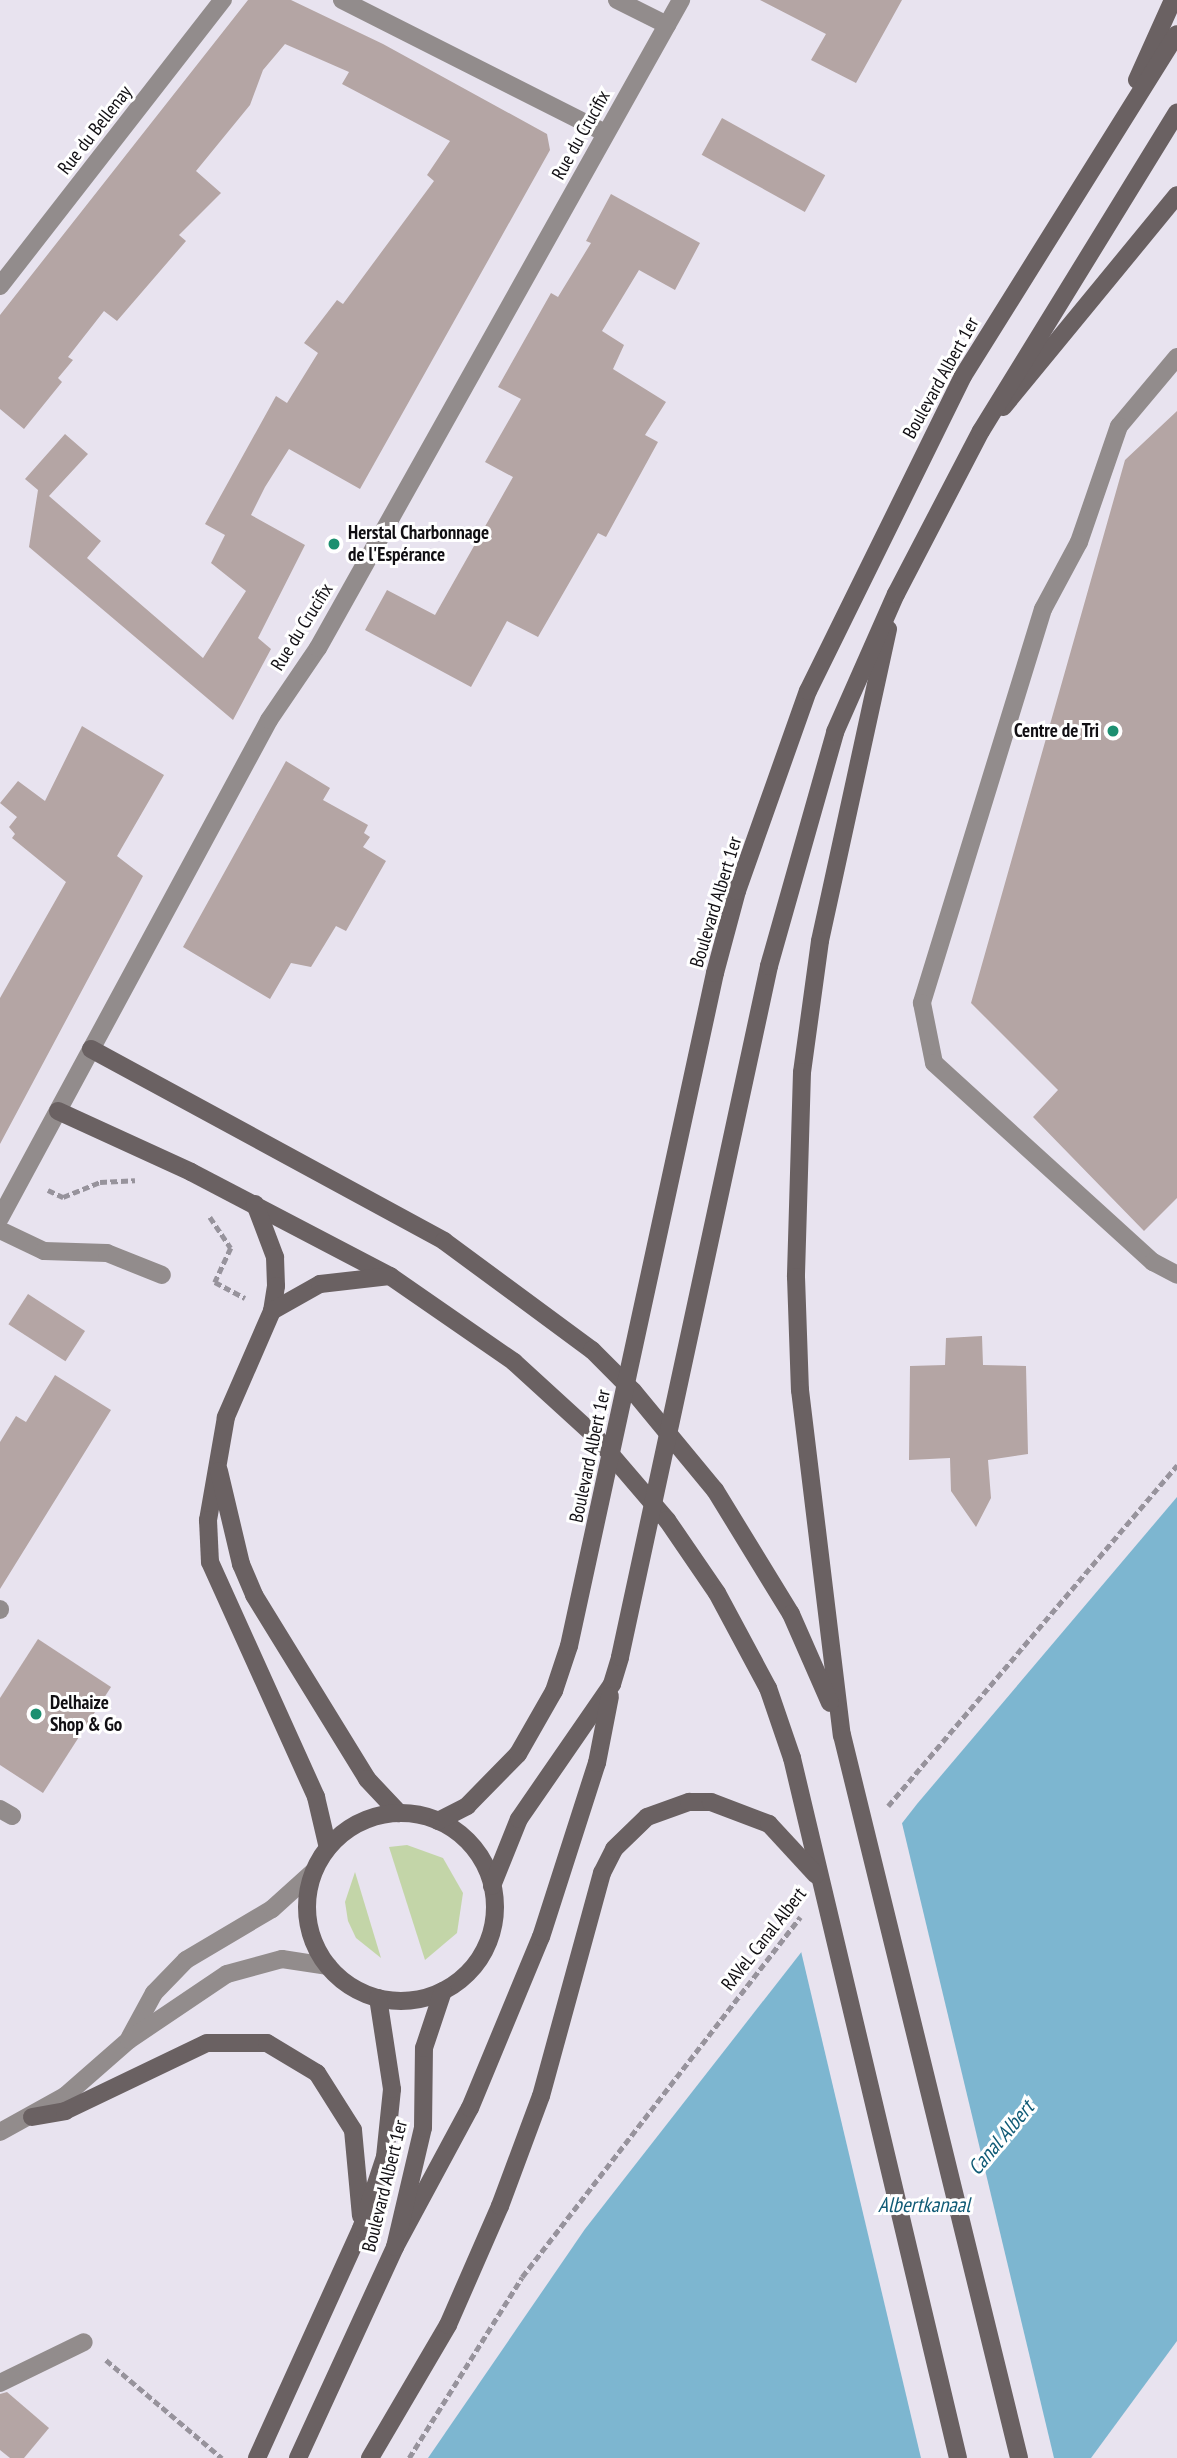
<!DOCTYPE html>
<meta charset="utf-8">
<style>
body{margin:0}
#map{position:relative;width:1177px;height:2458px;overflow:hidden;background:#e8e3ef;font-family:"PT Sans Narrow",sans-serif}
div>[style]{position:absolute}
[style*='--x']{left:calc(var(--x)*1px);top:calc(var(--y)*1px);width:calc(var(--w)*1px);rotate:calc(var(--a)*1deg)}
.green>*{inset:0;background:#c3d5a8}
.water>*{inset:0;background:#7db6d0}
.pier>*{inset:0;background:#e8e3ef}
.building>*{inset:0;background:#b4a5a4;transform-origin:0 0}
.path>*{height:4.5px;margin-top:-2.25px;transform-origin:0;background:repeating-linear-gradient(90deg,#97939c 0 7px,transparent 0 10.5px)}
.service>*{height:18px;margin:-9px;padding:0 9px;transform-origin:9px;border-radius:9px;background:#928c8c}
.minor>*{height:18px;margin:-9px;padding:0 9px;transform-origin:9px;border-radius:9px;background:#928c8c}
.tertiary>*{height:18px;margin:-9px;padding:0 9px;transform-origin:9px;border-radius:9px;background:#928c8c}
.secondary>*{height:18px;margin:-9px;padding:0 9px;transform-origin:9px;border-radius:9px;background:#6a6162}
.secondary>.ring{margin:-9px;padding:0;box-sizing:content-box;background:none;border:18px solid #6a6162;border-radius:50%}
.dots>*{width:19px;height:19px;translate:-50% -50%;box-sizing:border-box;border:4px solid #fff;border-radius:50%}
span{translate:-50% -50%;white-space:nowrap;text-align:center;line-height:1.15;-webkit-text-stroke:6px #fff;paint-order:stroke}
.street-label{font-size:19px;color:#110f13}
.poi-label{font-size:19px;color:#110f13;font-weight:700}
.left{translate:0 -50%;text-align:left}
.right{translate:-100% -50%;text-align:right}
.water-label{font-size:21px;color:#105b76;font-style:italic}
</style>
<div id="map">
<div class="green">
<div style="clip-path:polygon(407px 1845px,443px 1858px,463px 1893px,457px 1933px,425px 1960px,389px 1847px)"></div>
<div style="clip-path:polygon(355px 1872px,381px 1958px,356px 1938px,348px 1921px,345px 1902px)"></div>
</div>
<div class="water">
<div style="clip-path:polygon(1177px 1497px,1177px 2341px,1091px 2458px,428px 2458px,585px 2229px,917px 1804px)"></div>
</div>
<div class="pier">
<div style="clip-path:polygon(901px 1819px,1054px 2458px,921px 2458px,800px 1947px)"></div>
</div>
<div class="building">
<div style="clip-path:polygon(248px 0,291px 0,383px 44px,547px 134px,550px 150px,360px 489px,289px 449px,265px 487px,251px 515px,305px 545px,258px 638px,271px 649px,233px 720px,29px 547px,38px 490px,25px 479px,65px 434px,88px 454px,49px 496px,101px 541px,87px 558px,203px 658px,246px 591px,211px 563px,225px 535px,205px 524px,276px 396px,287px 403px,318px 353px,304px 343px,337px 300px,343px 304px,434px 181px,427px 175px,450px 141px,342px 84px,349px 72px,285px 44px,263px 70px,250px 105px,196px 171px,221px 193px,179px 235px,186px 241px,117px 321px,104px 311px,68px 357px,73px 360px,58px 378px,62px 382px,24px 429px,0 409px,0 315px)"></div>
<div style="clip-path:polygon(760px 0,902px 0,856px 83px,811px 60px,826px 34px)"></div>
<div style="left:722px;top:118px;width:118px;height:42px;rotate:29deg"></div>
<div style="clip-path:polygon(611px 194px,700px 243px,675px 290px,639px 270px,602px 331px,624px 345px,613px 369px,666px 402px,645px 435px,658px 442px,606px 537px,598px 533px,538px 637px,507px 621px,471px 687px,365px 630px,387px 590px,435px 615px,513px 477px,485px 462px,521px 399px,498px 387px,551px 293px,558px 297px,591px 243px,586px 241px)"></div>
<div style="clip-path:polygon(1177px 411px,1177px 1198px,1144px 1231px,1033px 1117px,1058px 1090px,971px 1003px,1125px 460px)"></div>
<div style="clip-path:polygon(82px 726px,164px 775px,117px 856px,143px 876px,0 1144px,0 998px,66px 882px,12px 838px,15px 834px,9px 827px,17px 817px,0 803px,18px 781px,45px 801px)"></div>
<div style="clip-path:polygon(286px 761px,330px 788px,323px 800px,368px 825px,364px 833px,370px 837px,363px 847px,386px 861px,346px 931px,336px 926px,311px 967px,291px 963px,270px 999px,183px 947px)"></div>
<div style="left:28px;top:1294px;width:68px;height:36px;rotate:33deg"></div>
<div style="clip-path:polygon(982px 1336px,983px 1365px,1026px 1366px,1028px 1454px,988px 1460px,991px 1498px,976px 1527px,951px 1491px,950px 1458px,909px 1460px,910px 1366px,945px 1365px,946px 1338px)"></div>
<div style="clip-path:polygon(55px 1375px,111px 1410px,0 1589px,0 1442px,16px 1416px,26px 1422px)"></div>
<div style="clip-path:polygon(38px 1639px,111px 1687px,43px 1793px,0 1765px,0 1698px)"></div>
<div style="clip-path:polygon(7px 2392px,49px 2428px,24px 2458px,10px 2458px,0 2450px,0 2394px)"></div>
</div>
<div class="path">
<div style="--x:48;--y:1190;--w:17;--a:25"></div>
<div style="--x:63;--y:1197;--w:40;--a:-22"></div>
<div style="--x:100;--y:1182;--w:35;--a:-3"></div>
<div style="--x:210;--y:1217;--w:37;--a:56"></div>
<div style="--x:231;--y:1248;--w:38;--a:115"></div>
<div style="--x:215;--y:1282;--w:34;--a:28"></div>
<div style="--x:888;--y:1806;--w:447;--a:-49.7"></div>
<div style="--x:106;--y:2360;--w:152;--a:40.2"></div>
<div style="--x:409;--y:2458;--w:213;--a:-58"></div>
<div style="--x:522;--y:2277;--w:455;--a:-52.3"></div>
</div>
<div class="service">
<div style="--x:617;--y:0;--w:56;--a:26.6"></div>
<div style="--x:1177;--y:357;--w:90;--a:130"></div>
<div style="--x:1119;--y:426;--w:123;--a:109"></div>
<div style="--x:1079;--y:542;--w:76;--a:118.2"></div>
<div style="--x:1043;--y:609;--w:412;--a:107.1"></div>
<div style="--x:922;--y:1003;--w:61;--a:78.7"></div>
<div style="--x:934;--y:1063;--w:296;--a:42.3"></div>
<div style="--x:1153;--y:1262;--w:27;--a:28"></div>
<div style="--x:0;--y:1230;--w:49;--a:25.5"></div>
<div style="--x:44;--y:1251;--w:63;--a:1.8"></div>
<div style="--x:107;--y:1253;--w:59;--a:21.8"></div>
<div style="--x:0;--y:1609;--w:1;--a:90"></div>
<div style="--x:0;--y:1809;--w:14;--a:30"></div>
</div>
<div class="minor">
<div style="--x:342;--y:0;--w:295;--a:26.8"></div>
<div style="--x:0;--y:286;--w:363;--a:-52.1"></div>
<div style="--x:0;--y:2383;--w:93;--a:-26"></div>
</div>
<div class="tertiary">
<div style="--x:0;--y:1218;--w:566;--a:-61.62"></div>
<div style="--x:269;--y:720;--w:87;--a:-55.8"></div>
<div style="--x:318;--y:648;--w:743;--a:-60.74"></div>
<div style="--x:130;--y:2037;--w:50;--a:-61.4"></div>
<div style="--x:154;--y:1993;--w:46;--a:-45.9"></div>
<div style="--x:186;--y:1960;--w:100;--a:-30.7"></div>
<div style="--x:272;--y:1909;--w:55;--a:-42.1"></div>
<div style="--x:0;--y:2132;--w:74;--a:-29"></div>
<div style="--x:65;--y:2096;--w:85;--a:-41.2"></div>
<div style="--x:129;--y:2040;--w:118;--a:-34"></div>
<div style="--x:227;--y:1974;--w:57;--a:-15.3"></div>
<div style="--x:282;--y:1959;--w:47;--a:8.7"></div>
</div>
<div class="secondary">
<div style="--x:1137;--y:80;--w:88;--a:-65.8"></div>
<div style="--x:1003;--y:407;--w:274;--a:-50.6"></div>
<div style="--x:888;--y:629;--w:319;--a:102.3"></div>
<div style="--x:820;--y:941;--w:132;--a:97.8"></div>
<div style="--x:802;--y:1072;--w:205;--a:91.7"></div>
<div style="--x:796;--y:1277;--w:113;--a:88"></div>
<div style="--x:800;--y:1390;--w:348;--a:83.1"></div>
<div style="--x:842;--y:1735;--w:744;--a:76.24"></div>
<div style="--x:91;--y:1049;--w:402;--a:28.5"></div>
<div style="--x:444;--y:1241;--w:184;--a:36.4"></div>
<div style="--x:592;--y:1350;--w:58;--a:45"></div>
<div style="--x:633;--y:1391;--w:129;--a:50.4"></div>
<div style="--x:715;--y:1490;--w:145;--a:58.5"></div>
<div style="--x:791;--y:1614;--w:97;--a:66.3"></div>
<div style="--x:58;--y:1111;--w:146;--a:24.6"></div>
<div style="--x:191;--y:1172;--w:225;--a:27.6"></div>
<div style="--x:390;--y:1276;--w:151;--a:34.7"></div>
<div style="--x:514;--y:1362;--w:110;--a:42.4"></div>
<div style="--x:595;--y:1436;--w:111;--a:49.4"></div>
<div style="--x:667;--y:1520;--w:88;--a:55.6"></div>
<div style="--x:717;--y:1593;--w:108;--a:61.8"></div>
<div style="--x:768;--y:1688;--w:74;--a:71.1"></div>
<div style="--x:792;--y:1758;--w:719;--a:76.66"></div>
<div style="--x:255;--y:1204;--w:57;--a:69.3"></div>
<div style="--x:275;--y:1257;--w:29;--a:88"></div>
<div style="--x:276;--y:1286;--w:25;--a:99"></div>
<div style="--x:272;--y:1311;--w:116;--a:113.5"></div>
<div style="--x:226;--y:1417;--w:105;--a:99.9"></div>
<div style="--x:208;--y:1520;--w:42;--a:87.3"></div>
<div style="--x:210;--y:1562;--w:258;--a:65.7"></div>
<div style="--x:316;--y:1797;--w:52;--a:76.8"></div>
<div style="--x:272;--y:1311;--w:55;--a:-29.4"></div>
<div style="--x:320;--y:1284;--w:70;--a:-6.5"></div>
<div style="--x:219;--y:1471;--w:96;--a:76.7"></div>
<div style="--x:241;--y:1564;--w:34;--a:67"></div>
<div style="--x:254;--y:1595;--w:216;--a:58.4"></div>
<div style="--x:367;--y:1779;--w:47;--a:46.7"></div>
<div class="ring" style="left:307px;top:1813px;width:170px;height:170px"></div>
<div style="--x:438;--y:1821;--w:33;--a:-27"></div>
<div style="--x:467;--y:1806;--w:73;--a:-45.6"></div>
<div style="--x:518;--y:1754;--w:73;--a:-60.3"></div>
<div style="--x:554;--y:1691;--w:47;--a:-71.6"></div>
<div style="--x:569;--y:1646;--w:689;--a:-77.76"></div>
<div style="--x:715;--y:973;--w:85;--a:-75"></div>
<div style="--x:737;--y:891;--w:212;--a:-70.5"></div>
<div style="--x:808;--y:691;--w:351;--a:-63.8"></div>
<div style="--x:963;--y:376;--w:403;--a:-58"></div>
<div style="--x:492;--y:1886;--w:72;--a:-68.1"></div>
<div style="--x:519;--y:1819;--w:164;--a:-55.4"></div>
<div style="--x:612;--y:1684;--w:28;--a:-73"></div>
<div style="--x:620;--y:1657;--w:707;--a:-77.83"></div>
<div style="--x:769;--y:966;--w:243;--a:-74.2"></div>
<div style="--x:835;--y:732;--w:151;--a:-66.2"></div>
<div style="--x:896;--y:594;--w:184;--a:-62.5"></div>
<div style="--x:981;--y:431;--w:374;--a:-58.4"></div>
<div style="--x:32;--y:2117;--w:34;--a:-10"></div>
<div style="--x:65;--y:2111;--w:157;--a:-25.6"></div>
<div style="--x:207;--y:2043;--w:60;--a:0"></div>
<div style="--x:267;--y:2043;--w:58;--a:31"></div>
<div style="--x:317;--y:2073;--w:67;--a:57.7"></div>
<div style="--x:353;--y:2130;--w:86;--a:84.7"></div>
<div style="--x:395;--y:2247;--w:158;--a:-61.7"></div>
<div style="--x:470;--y:2108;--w:185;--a:-67.5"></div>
<div style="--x:541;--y:1937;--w:183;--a:-72.2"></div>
<div style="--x:597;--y:1763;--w:68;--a:-79"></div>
<div style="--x:257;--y:2458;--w:252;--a:-65.6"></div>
<div style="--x:361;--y:2229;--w:76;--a:-71.6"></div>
<div style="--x:385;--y:2157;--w:68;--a:-84.1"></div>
<div style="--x:392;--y:2089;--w:92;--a:-98.7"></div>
<div style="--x:298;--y:2458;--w:232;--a:-65.3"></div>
<div style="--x:395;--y:2247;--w:122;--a:-76.8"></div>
<div style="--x:423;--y:2128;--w:80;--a:-89.3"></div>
<div style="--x:424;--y:2048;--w:60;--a:-71.6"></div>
<div style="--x:370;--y:2458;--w:154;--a:-59.6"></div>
<div style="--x:448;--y:2325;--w:130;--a:-66.4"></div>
<div style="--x:500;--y:2206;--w:117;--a:-69.6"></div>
<div style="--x:541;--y:2096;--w:231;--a:-74.7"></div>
<div style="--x:602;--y:1873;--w:27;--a:-63"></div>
<div style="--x:614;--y:1849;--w:46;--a:-44.1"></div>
<div style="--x:647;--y:1817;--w:45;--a:-19.7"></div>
<div style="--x:689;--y:1802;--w:22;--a:0"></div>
<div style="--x:711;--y:1802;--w:62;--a:20.8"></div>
<div style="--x:769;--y:1824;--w:69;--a:47.3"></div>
</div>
<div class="dots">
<div style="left:334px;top:544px;background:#1c8f70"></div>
<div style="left:1113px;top:731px;background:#1c8f70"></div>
<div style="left:36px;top:1714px;background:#1c8f70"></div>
</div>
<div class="street-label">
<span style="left:95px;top:130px;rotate:-52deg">Rue du Bellenay</span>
<span style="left:581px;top:135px;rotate:-61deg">Rue du Crucifix</span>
<span style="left:941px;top:378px;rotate:-61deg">Boulevard Albert 1er</span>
<span style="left:302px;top:627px;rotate:-58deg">Rue du Crucifix</span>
<span style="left:716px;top:902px;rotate:-73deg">Boulevard Albert 1er</span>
<span style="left:590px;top:1456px;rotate:-78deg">Boulevard Albert 1er</span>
<span style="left:764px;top:1939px;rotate:-52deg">RAVeL Canal Albert</span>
<span style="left:385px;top:2186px;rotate:-76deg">Boulevard Albert 1er</span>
</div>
<div class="poi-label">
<span class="left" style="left:348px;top:544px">Herstal Charbonnage<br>de l'Espérance</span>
<span class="right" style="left:1099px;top:731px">Centre de Tri</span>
<span class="left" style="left:50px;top:1714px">Delhaize<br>Shop &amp; Go</span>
</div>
<div class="water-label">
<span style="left:1001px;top:2138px;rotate:-50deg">Canal Albert</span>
<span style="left:924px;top:2205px">Albertkanaal</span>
</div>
</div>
